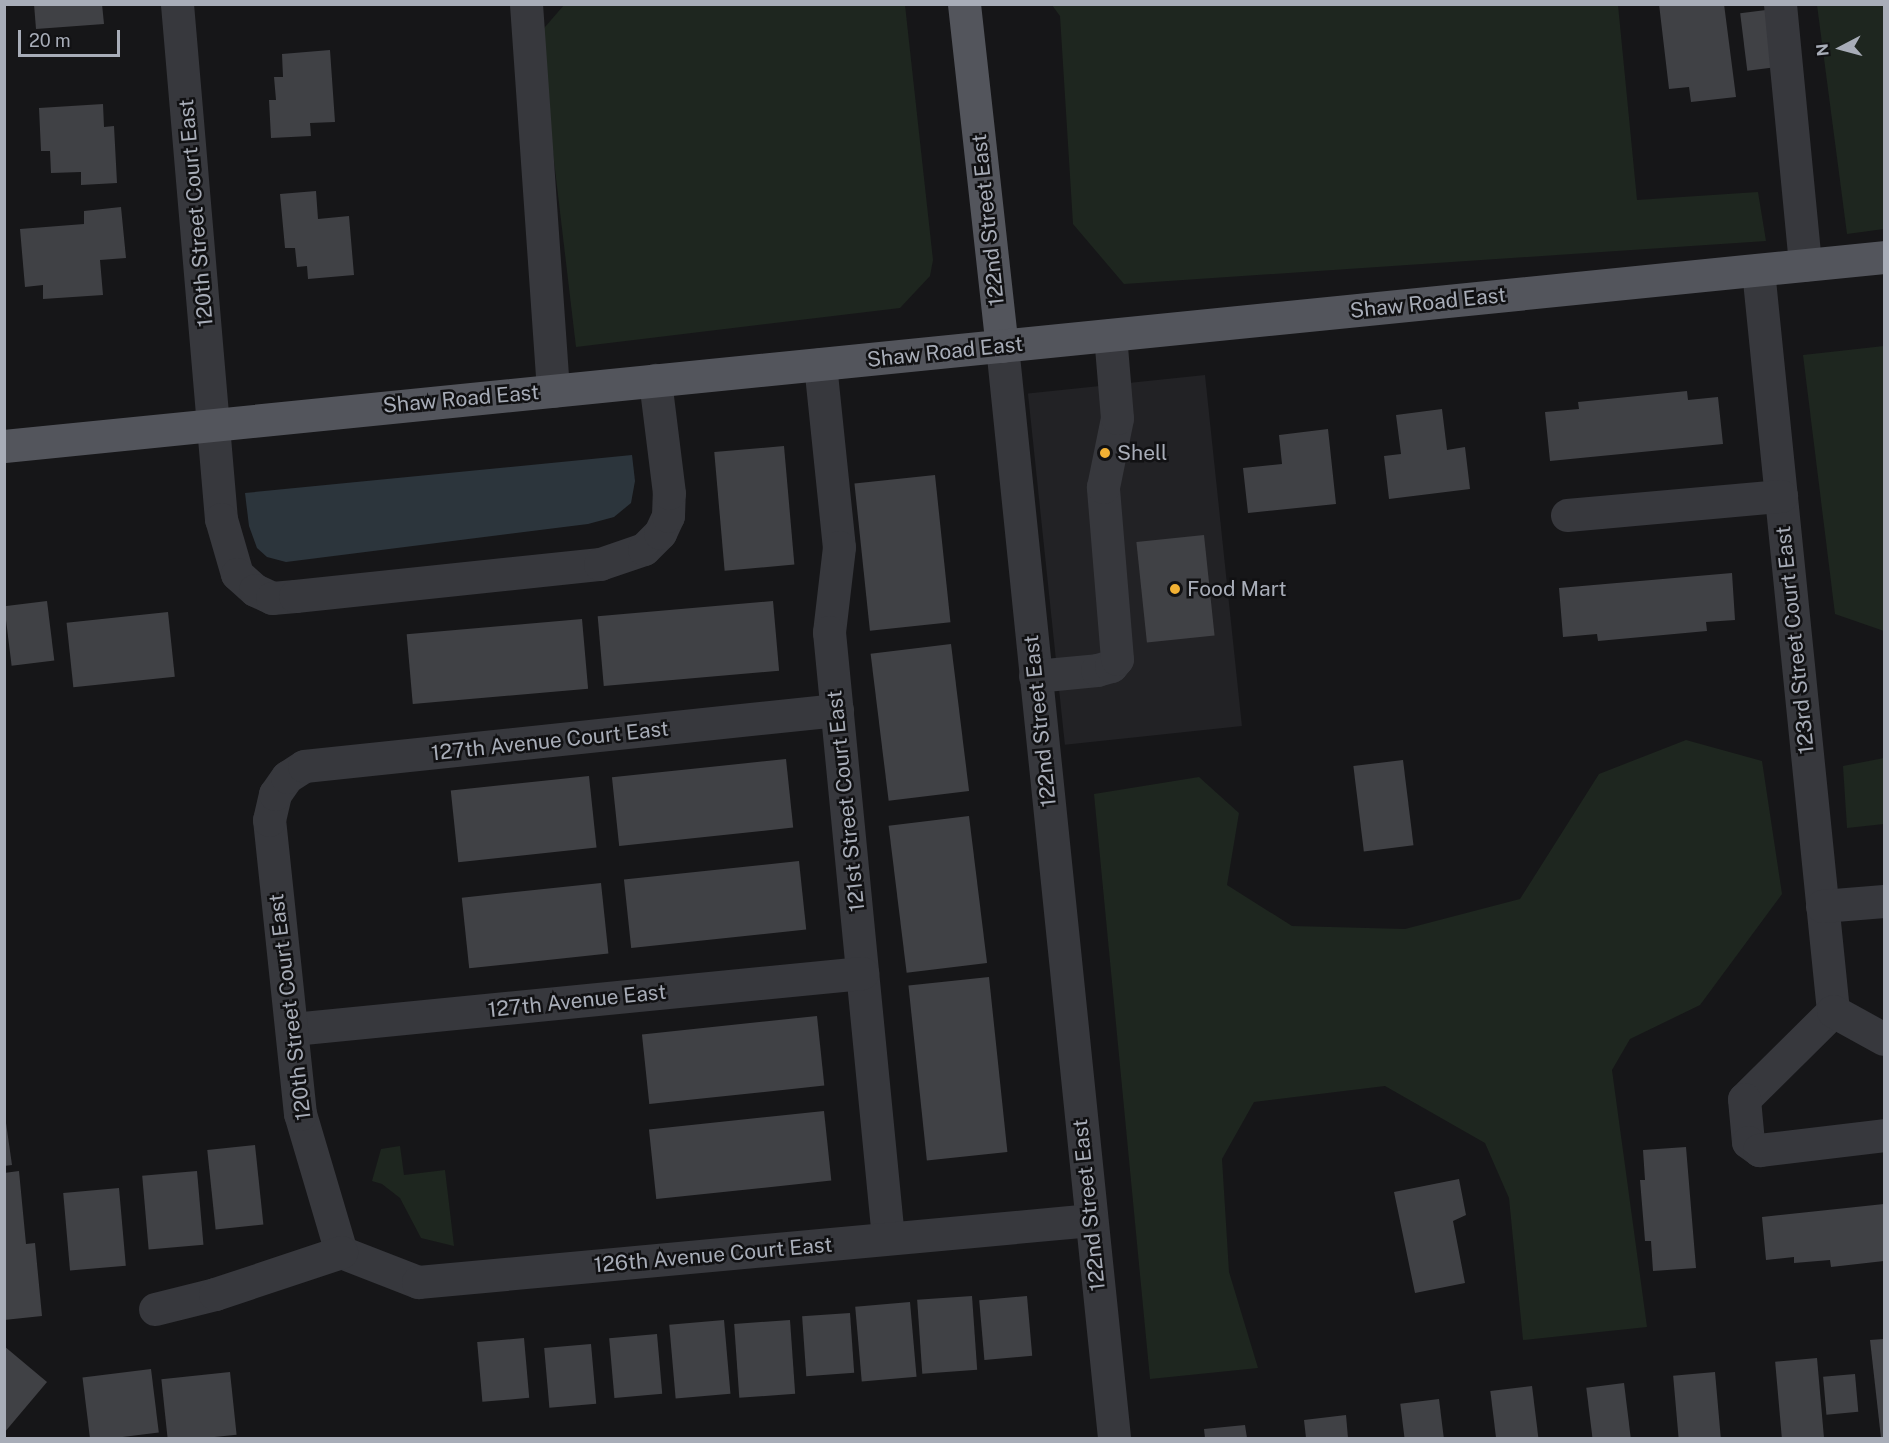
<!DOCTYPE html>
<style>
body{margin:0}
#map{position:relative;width:1889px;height:1443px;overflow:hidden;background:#161618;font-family:"Public Sans",sans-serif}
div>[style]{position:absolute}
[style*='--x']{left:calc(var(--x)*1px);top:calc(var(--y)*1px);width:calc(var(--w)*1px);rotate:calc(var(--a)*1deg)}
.built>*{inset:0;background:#222225;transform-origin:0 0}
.green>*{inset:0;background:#1e261f}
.water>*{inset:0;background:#2c353c}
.building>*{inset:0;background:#404145;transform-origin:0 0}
.minor>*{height:33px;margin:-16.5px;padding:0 16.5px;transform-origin:16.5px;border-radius:16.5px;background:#37383d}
.major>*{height:33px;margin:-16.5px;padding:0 16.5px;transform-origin:16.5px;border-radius:16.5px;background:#53555c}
.dots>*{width:16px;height:16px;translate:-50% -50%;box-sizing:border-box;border:3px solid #111113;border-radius:50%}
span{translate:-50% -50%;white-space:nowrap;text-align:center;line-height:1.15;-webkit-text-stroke:5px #111113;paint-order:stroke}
.street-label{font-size:21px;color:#a8adb8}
.poi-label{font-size:21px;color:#a8adb8}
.left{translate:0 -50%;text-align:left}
.frame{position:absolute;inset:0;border:6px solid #a8adb8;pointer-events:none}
.north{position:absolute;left:1811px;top:18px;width:60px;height:60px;-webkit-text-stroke:4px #111113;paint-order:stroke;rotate:264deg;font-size:16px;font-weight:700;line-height:24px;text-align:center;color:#a8adb8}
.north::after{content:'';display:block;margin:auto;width:21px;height:27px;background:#a8adb8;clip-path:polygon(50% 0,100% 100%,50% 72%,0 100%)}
.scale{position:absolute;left:18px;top:30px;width:102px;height:27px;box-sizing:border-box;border:3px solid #a8adb8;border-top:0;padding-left:8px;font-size:18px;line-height:21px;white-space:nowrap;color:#a8adb8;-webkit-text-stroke:4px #111113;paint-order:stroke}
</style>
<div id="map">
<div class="built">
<div style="left:1205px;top:375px;width:353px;height:178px;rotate:84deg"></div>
</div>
<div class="green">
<div style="clip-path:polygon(564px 5px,905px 5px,933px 260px,930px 276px,900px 308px,576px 347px,539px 34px)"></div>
<div style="clip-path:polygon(1052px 5px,1618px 5px,1637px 200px,1758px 192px,1766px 241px,1124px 284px,1073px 224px,1060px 16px)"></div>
<div style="clip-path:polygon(1817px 5px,1884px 5px,1884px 229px,1847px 234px)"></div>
<div style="clip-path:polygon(1884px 346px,1884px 631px,1835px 614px,1803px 355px)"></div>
<div style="clip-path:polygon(1686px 740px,1762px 761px,1782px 894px,1700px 1005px,1630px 1039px,1612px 1070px,1647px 1327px,1523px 1340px,1509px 1198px,1485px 1143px,1385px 1086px,1254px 1102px,1222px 1159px,1229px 1272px,1258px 1368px,1150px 1379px,1094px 794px,1199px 777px,1239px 813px,1227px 885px,1292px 926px,1405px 929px,1520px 899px,1599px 774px)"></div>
<div style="clip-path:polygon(1884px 758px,1884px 824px,1847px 828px,1843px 766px)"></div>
<div style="clip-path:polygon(400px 1146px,404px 1175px,445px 1170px,454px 1246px,421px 1238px,400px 1198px,382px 1184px,372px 1181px,381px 1149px)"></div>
</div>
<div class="water">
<div style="clip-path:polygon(632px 455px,635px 481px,631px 503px,614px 517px,588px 524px,286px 562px,267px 557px,257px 548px,249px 526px,245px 493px)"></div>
</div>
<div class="building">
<div style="clip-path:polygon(34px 4px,102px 4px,104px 24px,36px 29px)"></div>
<div style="clip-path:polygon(1659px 4px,1724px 4px,1736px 97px,1691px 102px,1689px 87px,1669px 89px)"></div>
<div style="left:1766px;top:10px;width:58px;height:26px;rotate:83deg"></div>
<div style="clip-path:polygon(330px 50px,335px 122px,310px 123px,311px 136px,271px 138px,269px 100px,276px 100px,274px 77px,283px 77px,282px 54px)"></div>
<div style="clip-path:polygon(103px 104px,104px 127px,114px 126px,117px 183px,81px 185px,81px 172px,51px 173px,50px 151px,41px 151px,39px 108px)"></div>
<div style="clip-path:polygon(316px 191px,318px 219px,349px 216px,354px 275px,308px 279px,307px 266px,297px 267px,295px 248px,285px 248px,280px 194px)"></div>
<div style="clip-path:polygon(121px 207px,126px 258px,100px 260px,103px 295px,43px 299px,43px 285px,25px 287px,20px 229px,84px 224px,84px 211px)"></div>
<div style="clip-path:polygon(1687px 391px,1688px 400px,1718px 397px,1723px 444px,1550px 461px,1545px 412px,1579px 409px,1578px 402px)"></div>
<div style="clip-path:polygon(1442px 409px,1447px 450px,1465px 447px,1470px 489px,1389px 499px,1384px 456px,1401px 454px,1396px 415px)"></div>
<div style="clip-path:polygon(1328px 429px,1336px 504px,1248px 513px,1243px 468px,1282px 464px,1279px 435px)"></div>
<div style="left:784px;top:446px;width:119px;height:70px;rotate:85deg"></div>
<div style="left:935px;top:475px;width:148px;height:81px;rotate:84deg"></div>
<div style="left:1204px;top:535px;width:101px;height:68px;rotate:84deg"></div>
<div style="clip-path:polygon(1732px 573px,1735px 620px,1706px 622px,1707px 631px,1598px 641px,1597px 634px,1563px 637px,1559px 588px)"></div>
<div style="left:47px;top:601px;width:60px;height:43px;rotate:83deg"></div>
<div style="left:773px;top:601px;width:70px;height:176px;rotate:85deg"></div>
<div style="left:168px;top:612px;width:65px;height:102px;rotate:84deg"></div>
<div style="left:582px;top:619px;width:70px;height:176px;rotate:85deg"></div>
<div style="left:951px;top:644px;width:148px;height:81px;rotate:83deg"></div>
<div style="left:786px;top:759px;width:69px;height:175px;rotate:84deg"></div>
<div style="left:1403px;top:760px;width:86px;height:50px;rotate:83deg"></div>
<div style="left:589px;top:776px;width:72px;height:139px;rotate:84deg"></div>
<div style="left:969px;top:816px;width:148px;height:81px;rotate:83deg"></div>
<div style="left:799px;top:861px;width:69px;height:176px;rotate:84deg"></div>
<div style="left:601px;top:883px;width:71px;height:140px;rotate:84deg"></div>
<div style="left:989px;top:977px;width:176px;height:81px;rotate:84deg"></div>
<div style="left:817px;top:1016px;width:70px;height:176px;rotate:84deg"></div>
<div style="clip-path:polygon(4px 1109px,12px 1165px,4px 1166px)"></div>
<div style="left:824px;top:1111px;width:70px;height:176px;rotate:84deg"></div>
<div style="left:255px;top:1145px;width:80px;height:48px;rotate:84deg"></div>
<div style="clip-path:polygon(1686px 1147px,1696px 1268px,1653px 1271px,1651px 1241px,1645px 1241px,1640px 1180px,1645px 1180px,1643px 1150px)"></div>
<div style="clip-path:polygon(19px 1171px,26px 1244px,35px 1243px,42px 1316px,4px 1320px,4px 1173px)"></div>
<div style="left:197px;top:1171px;width:74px;height:55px;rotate:85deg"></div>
<div style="clip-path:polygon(1459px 1179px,1466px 1215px,1453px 1221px,1465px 1283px,1415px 1293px,1394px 1192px)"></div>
<div style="left:119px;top:1188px;width:78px;height:56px;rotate:85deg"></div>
<div style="clip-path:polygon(1884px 1204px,1884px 1261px,1831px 1267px,1830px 1260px,1794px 1263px,1794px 1257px,1766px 1260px,1762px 1217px)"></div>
<div style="left:972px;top:1296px;width:74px;height:55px;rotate:86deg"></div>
<div style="left:1027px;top:1296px;width:60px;height:48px;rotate:85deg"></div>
<div style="left:910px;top:1302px;width:75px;height:55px;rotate:85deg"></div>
<div style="left:850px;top:1313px;width:60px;height:48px;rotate:86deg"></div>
<div style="left:724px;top:1320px;width:74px;height:55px;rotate:85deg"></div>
<div style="left:790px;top:1320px;width:74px;height:56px;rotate:86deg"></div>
<div style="left:657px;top:1334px;width:60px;height:48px;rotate:85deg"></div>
<div style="left:524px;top:1338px;width:60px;height:47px;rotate:85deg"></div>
<div style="clip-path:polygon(1884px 1339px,1884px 1438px,1881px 1438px,1870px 1340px)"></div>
<div style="left:591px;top:1344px;width:60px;height:47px;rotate:85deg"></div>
<div style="clip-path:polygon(4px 1346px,47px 1382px,4px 1433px)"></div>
<div style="left:1817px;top:1358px;width:80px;height:42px;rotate:85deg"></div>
<div style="left:151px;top:1369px;width:64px;height:69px;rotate:83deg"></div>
<div style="left:230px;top:1372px;width:63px;height:69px;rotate:84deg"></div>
<div style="left:1715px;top:1372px;width:66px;height:42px;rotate:85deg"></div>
<div style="left:1855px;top:1374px;width:38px;height:32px;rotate:85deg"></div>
<div style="left:1624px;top:1383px;width:55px;height:38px;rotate:83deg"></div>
<div style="left:1532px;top:1386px;width:52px;height:42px;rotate:83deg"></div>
<div style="left:1439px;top:1399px;width:39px;height:39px;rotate:83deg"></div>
<div style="clip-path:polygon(1346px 1415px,1348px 1438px,1306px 1438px,1304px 1420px)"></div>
<div style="clip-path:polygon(1245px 1425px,1247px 1438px,1205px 1438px,1204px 1429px)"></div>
</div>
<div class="minor">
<div style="--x:177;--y:4;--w:517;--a:85.12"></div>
<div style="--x:221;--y:519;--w:57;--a:73.8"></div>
<div style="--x:237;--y:574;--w:24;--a:42"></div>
<div style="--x:255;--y:590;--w:19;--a:25"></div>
<div style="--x:272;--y:598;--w:23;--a:-5"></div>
<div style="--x:295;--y:596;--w:307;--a:-6"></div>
<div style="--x:600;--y:564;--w:46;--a:-18.8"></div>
<div style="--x:644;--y:549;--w:23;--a:-45"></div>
<div style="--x:660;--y:533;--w:19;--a:-65"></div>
<div style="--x:668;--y:516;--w:23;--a:-88"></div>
<div style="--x:669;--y:493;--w:114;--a:-97.1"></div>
<div style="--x:526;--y:4;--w:388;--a:86"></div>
<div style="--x:1780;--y:4;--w:262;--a:84.5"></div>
<div style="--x:1758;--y:270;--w:745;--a:84.22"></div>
<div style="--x:1002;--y:346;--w:1098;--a:84.14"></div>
<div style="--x:820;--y:364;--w:184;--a:84.1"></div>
<div style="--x:839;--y:547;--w:86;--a:96.7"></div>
<div style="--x:829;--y:632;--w:609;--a:84.44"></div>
<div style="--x:1567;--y:515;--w:215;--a:-5.1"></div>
<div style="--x:1035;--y:676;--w:62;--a:-5.5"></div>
<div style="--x:1097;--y:670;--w:15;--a:-16"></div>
<div style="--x:1111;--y:666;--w:9;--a:-49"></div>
<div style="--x:1117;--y:659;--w:173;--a:-94.7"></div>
<div style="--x:1103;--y:487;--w:70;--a:-78.5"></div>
<div style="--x:1117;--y:418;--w:83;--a:-94.8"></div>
<div style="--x:1822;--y:906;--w:62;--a:-4.6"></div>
<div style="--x:1833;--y:1011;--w:125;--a:135.3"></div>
<div style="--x:1744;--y:1099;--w:43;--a:84.7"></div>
<div style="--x:1748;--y:1142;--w:14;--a:36"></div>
<div style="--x:1759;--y:1150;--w:126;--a:-6.8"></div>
<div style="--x:1833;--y:1011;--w:58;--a:28.8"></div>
<div style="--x:293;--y:1029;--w:572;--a:-5.62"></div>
<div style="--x:341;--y:1252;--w:144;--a:-106.5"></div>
<div style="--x:300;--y:1114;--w:296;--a:-96"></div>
<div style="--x:269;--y:820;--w:27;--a:-77"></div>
<div style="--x:275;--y:794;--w:21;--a:-55"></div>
<div style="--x:287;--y:777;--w:20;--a:-33"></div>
<div style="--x:304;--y:766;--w:536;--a:-6"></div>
<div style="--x:341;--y:1252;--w:83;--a:21.3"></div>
<div style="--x:418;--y:1282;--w:676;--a:-5.26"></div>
<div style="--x:155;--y:1309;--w:62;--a:-14"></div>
<div style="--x:215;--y:1294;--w:133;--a:-18.4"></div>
</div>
<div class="major">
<div style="--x:964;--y:4;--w:344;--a:83.7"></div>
<div style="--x:4;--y:446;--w:1889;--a:-5.74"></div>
</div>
<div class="dots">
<div style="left:1105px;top:453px;background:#f2b134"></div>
<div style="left:1175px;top:589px;background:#f2b134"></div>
</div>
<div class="street-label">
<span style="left:196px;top:213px;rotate:-95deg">120th Street Court East</span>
<span style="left:988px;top:220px;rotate:-96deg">122nd Street East</span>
<span style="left:1428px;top:303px;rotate:-6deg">Shaw Road East</span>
<span style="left:945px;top:352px;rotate:-6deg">Shaw Road East</span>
<span style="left:461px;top:399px;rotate:-5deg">Shaw Road East</span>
<span style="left:1795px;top:640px;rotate:-96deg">123rd Street Court East</span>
<span style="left:1040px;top:721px;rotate:-96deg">122nd Street East</span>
<span style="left:550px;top:741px;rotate:-6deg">127th Avenue Court East</span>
<span style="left:846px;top:801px;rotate:-96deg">121st Street Court East</span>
<span style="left:577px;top:1001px;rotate:-6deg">127th Avenue East</span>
<span style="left:290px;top:1007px;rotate:-97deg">120th Street Court East</span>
<span style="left:1089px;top:1205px;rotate:-96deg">122nd Street East</span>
<span style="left:713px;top:1255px;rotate:-5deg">126th Avenue Court East</span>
</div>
<div class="poi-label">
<span class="left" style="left:1117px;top:453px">Shell</span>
<span class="left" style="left:1187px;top:589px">Food Mart</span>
</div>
<div class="frame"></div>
<div class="north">N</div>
<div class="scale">20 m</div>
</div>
